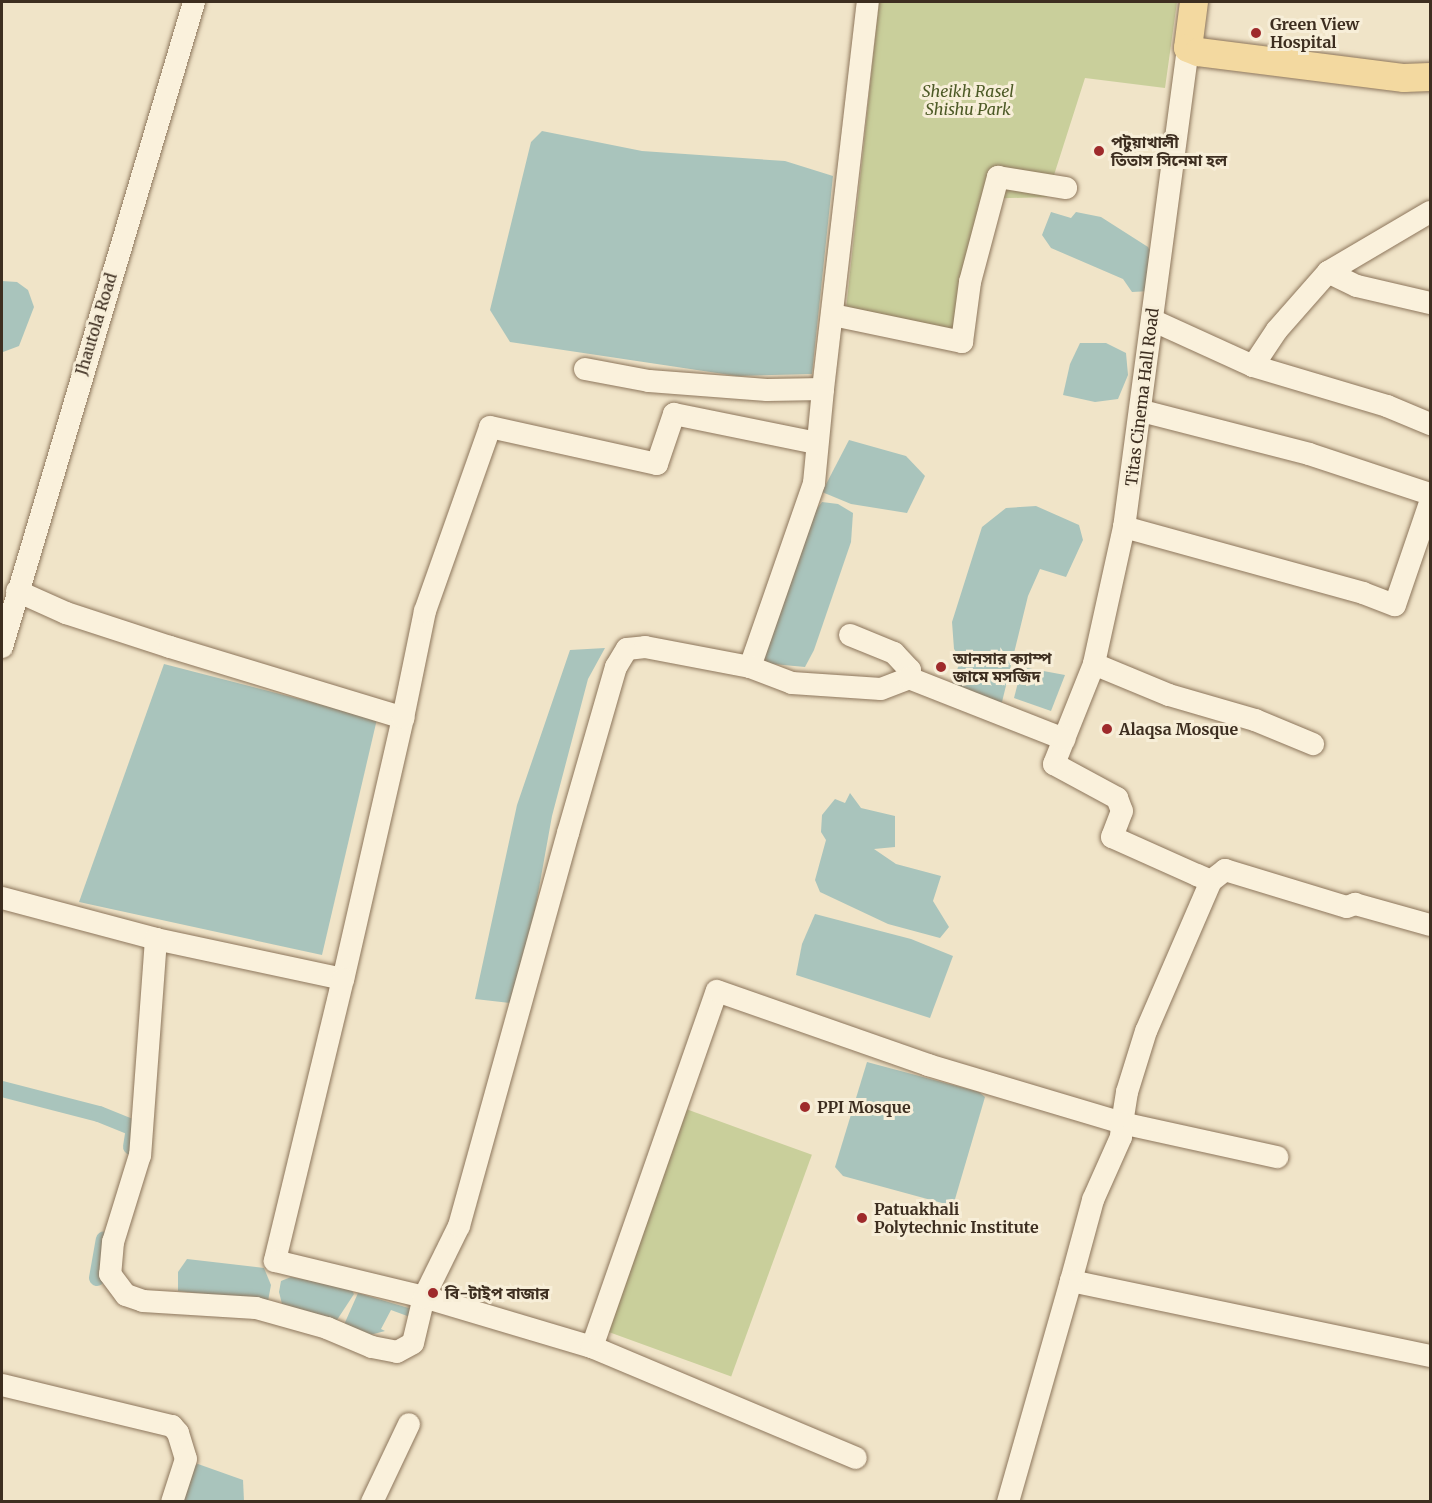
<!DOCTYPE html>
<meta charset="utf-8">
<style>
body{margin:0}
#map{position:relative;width:1432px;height:1503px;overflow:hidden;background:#f0e4c8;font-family:Merriweather,"Noto Sans Bengali",serif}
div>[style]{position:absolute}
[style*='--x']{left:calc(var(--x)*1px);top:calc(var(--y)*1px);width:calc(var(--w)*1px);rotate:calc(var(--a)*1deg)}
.green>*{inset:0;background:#c9cf9b;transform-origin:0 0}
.water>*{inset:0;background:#a9c4bc}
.canal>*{height:16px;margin:-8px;padding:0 8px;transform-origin:8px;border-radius:8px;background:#a9c4bc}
.roads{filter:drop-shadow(0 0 2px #8d765c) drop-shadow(0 0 2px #8d765c)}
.minor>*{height:22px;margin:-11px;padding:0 11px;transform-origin:11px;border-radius:11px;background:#faf1dc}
.major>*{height:28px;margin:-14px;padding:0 14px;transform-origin:14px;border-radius:14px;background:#f3d9a0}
.dots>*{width:16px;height:16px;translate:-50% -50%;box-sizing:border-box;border:3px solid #f7eed8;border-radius:50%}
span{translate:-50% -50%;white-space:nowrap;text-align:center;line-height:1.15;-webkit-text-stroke:6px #f7eed8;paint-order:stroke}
.poi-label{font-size:16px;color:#3d2e20;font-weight:700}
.left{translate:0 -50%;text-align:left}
.park-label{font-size:16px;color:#4d5a26;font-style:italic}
.street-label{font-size:16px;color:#3d2e20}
.frame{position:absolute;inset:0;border:3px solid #3d2e20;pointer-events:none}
</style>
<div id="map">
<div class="green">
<div style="clip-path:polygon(879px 2px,1177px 2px,1165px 88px,1085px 78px,1047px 197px,980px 199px,956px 332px,846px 310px)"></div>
<div style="left:686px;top:1109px;width:134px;height:236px;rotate:20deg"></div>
</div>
<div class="water">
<div style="clip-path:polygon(542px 131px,642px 151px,785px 161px,833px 176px,812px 374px,737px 376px,510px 342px,490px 310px,531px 142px)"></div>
<div style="clip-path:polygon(1051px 212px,1071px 218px,1076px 212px,1101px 217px,1148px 247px,1152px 255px,1151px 291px,1132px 292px,1123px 279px,1051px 248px,1042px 235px)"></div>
<div style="clip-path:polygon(2px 281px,17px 282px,28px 290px,34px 307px,19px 346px,3px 352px)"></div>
<div style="clip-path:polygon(1080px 343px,1106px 343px,1126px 353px,1128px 375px,1118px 399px,1095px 402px,1063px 395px,1070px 364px)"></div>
<div style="clip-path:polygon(849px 440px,906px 456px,925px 476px,907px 513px,851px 504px,822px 492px)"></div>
<div style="clip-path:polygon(822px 502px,838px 504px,853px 513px,851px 542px,814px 650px,805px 667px,762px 663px,815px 511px)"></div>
<div style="clip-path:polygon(1036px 506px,1079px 525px,1083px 540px,1066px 577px,1040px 569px,1028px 596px,1001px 706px,950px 689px,961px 659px,954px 649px,952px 622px,982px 527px,1006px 508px)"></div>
<div style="clip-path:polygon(605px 648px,588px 679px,552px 816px,518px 1004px,475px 999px,517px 805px,570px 650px)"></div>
<div style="clip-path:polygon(164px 664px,377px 719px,322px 955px,79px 902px)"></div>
<div style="clip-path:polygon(1022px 667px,1065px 675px,1051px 711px,1014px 698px)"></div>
<div style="clip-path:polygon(850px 793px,861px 808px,895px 816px,895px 847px,874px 849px,896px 864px,941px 876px,933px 901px,949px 927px,940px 938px,888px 924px,820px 892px,815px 880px,826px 840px,821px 832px,822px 815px,835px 799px,845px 803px)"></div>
<div style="clip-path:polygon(815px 914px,911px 939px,953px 956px,930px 1018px,796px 975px,802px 944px)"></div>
<div style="clip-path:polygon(867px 1062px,979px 1092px,985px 1097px,953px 1206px,843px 1176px,835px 1167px)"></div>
<div style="clip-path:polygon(187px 1259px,264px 1268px,271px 1285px,268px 1301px,178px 1291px,178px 1272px)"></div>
<div style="clip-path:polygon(291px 1277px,350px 1288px,354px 1294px,333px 1326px,282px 1304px,279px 1292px,281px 1281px)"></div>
<div style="clip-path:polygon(358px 1293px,412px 1309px,410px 1317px,391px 1310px,381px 1329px,385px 1331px,370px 1335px,343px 1327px)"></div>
<div style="clip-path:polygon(198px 1464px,243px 1480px,244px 1501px,179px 1502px,190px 1466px)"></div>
</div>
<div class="canal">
<div style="--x:2;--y:1089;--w:100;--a:14.5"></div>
<div style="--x:99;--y:1114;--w:38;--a:22"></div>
<div style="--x:134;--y:1128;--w:19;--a:99"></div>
<div style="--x:97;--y:1278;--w:39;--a:-80"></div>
</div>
<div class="roads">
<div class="minor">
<div style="--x:1188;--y:48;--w:483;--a:97.6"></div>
<div style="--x:1124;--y:527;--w:140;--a:102.4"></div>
<div style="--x:1094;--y:664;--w:108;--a:111.8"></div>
<div style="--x:1054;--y:764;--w:72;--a:28.4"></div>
<div style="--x:1117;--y:798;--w:14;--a:69"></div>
<div style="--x:1122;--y:811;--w:28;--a:111"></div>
<div style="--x:1112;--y:837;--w:93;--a:24.1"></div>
<div style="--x:1197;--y:875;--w:15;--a:23"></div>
<div style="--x:1211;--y:881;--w:18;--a:-38"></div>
<div style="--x:1225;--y:870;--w:127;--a:16.9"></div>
<div style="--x:1347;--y:907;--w:9;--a:-21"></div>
<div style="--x:1355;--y:904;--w:78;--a:15.6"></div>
<div style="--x:1328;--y:272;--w:32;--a:26"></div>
<div style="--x:1357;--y:286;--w:75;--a:13.1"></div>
<div style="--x:833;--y:315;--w:132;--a:11.8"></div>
<div style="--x:962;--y:342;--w:61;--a:-82.4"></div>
<div style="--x:970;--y:282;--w:109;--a:-75.1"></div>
<div style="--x:998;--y:177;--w:69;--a:9.2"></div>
<div style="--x:1152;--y:320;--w:111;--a:24.5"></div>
<div style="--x:1253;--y:366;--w:140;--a:16.6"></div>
<div style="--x:1387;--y:406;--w:47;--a:22.7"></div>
<div style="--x:1253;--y:366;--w:43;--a:-56.3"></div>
<div style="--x:1277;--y:330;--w:77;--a:-48.7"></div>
<div style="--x:1328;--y:272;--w:118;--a:-30.5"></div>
<div style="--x:585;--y:369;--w:65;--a:10.6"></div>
<div style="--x:649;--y:381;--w:118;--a:4.4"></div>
<div style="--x:767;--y:390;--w:56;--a:-1"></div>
<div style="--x:823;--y:389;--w:390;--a:-83.4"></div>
<div style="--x:1142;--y:411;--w:172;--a:14.4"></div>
<div style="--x:1309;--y:454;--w:127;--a:18.3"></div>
<div style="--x:1124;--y:527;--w:248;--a:15.4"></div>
<div style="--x:1363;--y:593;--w:34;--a:21"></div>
<div style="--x:1395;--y:605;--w:108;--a:-71.1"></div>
<div style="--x:17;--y:591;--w:54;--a:24.2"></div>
<div style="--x:66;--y:613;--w:109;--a:18.1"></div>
<div style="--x:170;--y:647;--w:244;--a:16.9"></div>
<div style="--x:403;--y:718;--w:268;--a:102.9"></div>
<div style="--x:850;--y:635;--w:48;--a:22.2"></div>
<div style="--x:894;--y:653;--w:23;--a:47"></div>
<div style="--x:910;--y:670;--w:8;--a:97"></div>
<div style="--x:2;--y:647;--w:673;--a:-73.42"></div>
<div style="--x:1094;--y:664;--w:81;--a:22.5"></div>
<div style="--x:1169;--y:695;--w:90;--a:16.2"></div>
<div style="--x:1255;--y:720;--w:63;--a:22.5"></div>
<div style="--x:750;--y:667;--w:195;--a:-70.8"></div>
<div style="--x:814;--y:483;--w:94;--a:-84.5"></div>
<div style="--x:403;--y:718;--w:109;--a:-78.4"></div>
<div style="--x:425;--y:611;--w:195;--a:-70.5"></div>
<div style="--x:490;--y:427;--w:171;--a:12.5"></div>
<div style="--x:657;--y:464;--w:53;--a:-71.2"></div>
<div style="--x:674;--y:414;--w:146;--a:11.5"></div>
<div style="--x:1211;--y:881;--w:163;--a:113.4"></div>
<div style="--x:1146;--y:1031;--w:64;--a:107.3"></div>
<div style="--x:1127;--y:1092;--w:31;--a:99"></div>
<div style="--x:1122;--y:1123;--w:159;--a:12.4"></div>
<div style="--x:2;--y:898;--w:159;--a:14.9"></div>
<div style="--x:156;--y:939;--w:191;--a:12.1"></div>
<div style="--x:343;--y:979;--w:290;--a:103.6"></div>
<div style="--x:275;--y:1261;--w:153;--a:13.6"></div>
<div style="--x:424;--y:1297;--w:175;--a:16.6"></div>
<div style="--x:592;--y:1347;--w:377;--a:-70.7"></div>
<div style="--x:717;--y:991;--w:224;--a:19.3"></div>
<div style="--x:928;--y:1065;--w:202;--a:16.6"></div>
<div style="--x:1122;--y:1123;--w:14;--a:94"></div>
<div style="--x:1121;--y:1137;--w:69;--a:114"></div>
<div style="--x:1093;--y:1200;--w:84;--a:105.2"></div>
<div style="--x:1071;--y:1281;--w:367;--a:11.8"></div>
<div style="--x:156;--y:939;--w:217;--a:94.2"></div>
<div style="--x:140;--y:1155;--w:91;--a:107.2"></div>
<div style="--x:113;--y:1242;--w:32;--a:95"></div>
<div style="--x:110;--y:1274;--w:26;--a:53"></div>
<div style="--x:126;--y:1295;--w:18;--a:19"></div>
<div style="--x:143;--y:1301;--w:113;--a:3.5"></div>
<div style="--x:256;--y:1308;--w:74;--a:15.7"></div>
<div style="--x:327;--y:1328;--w:49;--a:22.9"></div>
<div style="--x:372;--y:1347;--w:25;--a:11"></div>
<div style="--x:397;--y:1352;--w:18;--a:-29"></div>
<div style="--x:413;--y:1343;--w:47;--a:-76.6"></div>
<div style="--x:424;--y:1297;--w:79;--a:-63.8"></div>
<div style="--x:459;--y:1226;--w:408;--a:-74.5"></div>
<div style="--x:568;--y:833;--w:173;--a:-73.9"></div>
<div style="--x:616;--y:667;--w:21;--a:-59"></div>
<div style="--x:627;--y:649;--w:18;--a:-6"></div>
<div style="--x:645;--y:647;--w:107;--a:10.8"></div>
<div style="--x:750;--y:667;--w:45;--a:20.9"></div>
<div style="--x:792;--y:683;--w:89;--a:3.9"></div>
<div style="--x:881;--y:689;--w:30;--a:-21"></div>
<div style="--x:909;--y:678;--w:167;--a:21.5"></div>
<div style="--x:592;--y:1347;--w:286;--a:22.8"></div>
<div style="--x:2;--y:1385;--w:175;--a:13.6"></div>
<div style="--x:172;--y:1426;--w:9;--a:49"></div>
<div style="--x:178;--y:1433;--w:27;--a:73"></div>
<div style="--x:186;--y:1459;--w:45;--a:108"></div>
<div style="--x:372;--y:1502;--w:86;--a:-64.6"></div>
<div style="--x:1008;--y:1502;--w:230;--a:-74.1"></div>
</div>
<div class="major">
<div style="--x:1194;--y:2;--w:46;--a:97.4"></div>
<div style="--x:1188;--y:48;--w:11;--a:22"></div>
<div style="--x:1198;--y:52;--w:208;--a:7.2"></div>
<div style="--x:1404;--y:78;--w:26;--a:-2"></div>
</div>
</div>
<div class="dots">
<div style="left:1256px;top:33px;background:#9e2a2b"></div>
<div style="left:1099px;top:151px;background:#9e2a2b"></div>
<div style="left:941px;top:667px;background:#9e2a2b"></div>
<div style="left:1107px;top:729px;background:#9e2a2b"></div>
<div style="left:805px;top:1107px;background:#9e2a2b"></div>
<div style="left:862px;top:1218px;background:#9e2a2b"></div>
<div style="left:433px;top:1293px;background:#9e2a2b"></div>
</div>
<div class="poi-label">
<span class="left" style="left:1270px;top:33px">Green View<br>Hospital</span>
<span class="left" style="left:1111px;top:151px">পটুয়াখালী<br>তিতাস সিনেমা হল</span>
<span class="left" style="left:953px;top:667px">আনসার ক্যাম্প<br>জামে মসজিদ</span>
<span class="left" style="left:1119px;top:729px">Alaqsa Mosque</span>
<span class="left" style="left:817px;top:1107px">PPI Mosque</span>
<span class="left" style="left:874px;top:1218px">Patuakhali<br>Polytechnic Institute</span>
<span class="left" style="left:445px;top:1293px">বি-টাইপ বাজার</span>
</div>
<div class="park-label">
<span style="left:968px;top:100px">Sheikh Rasel<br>Shishu Park</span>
</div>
<div class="street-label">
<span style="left:96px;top:324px;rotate:-73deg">Jhautola Road</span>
<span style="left:1142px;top:397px;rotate:-83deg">Titas Cinema Hall Road</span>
</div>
<div class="frame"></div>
</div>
